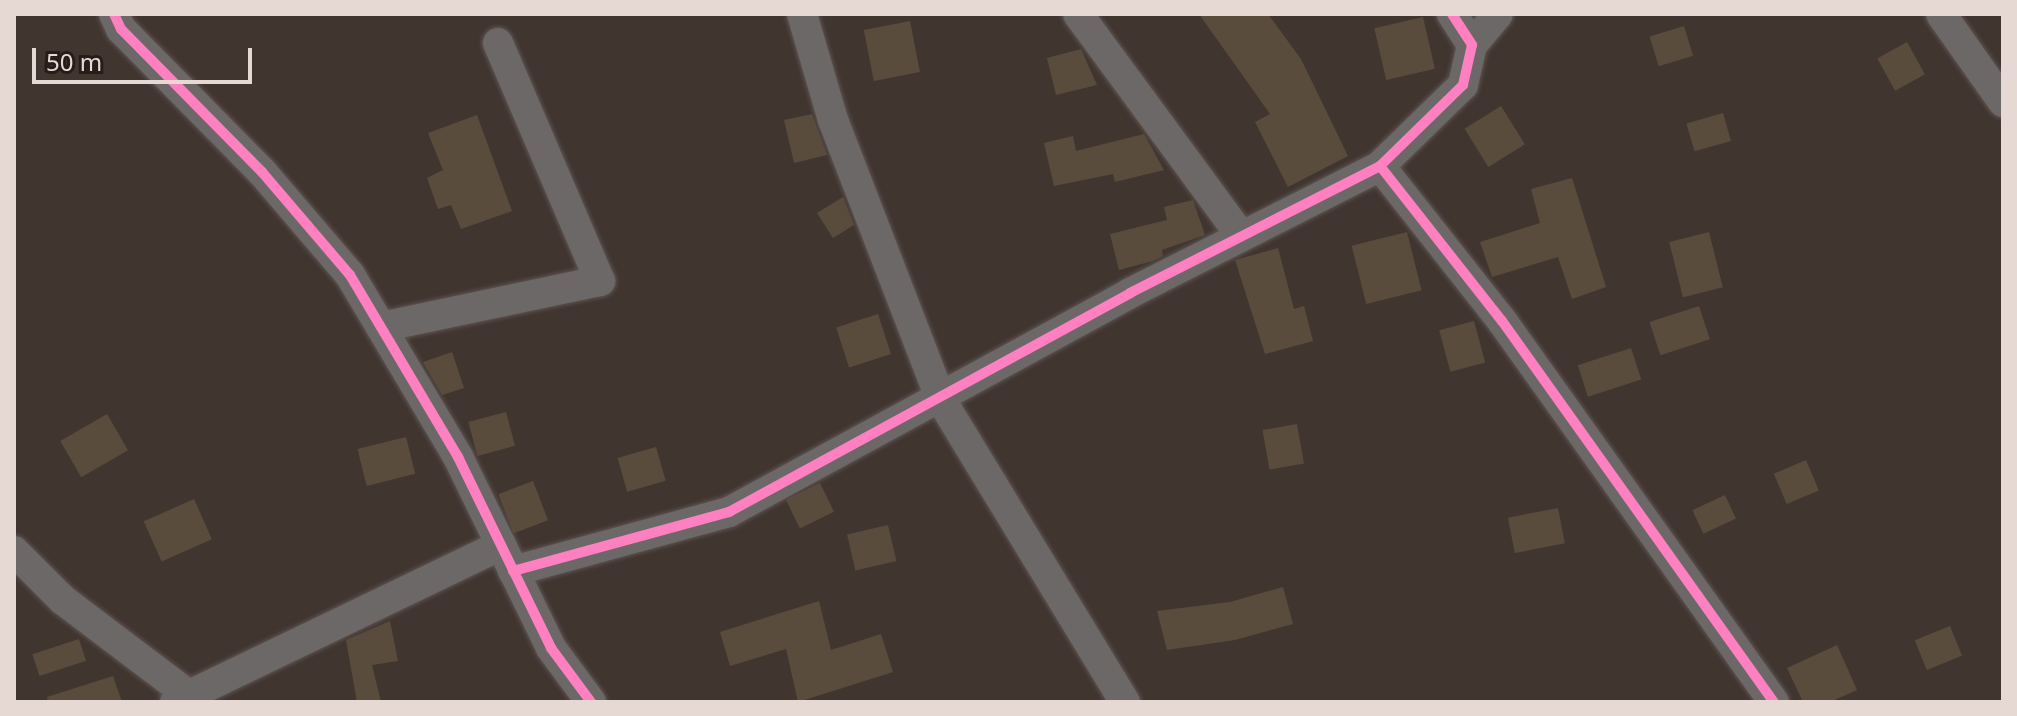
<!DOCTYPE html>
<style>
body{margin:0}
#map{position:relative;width:2017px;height:716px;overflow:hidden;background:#413530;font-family:"Noto Sans",sans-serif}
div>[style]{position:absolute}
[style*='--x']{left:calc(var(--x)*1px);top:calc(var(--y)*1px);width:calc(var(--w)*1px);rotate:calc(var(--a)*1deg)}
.building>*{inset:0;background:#5a4c3d;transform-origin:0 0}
.roads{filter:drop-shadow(0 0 2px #5d534f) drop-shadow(0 0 2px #5d534f)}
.minor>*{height:30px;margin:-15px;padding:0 15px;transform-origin:15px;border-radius:15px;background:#6c6867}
.cycleway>*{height:10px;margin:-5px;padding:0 5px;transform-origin:5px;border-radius:5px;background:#ff80c0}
span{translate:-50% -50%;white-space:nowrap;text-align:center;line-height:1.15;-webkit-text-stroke:8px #261c19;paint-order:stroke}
.frame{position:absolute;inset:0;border:16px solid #e6d8d3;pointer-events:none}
.scale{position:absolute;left:32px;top:48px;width:220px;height:36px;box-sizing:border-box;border:4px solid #e6d8d3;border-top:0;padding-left:10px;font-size:24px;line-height:28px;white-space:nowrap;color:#e6d8d3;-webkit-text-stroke:6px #261c19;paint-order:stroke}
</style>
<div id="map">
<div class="building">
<div style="clip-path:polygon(1199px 14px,1268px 14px,1301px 59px,1348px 156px,1288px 187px,1255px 122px,1270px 114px)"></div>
<div style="left:1423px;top:17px;width:53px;height:50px;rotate:77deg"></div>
<div style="left:910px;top:21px;width:52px;height:47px;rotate:79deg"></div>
<div style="left:1684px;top:26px;width:31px;height:36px;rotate:73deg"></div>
<div style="left:1907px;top:42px;width:37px;height:34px;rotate:61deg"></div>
<div style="clip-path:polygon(1081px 49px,1097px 85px,1056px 95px,1047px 58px)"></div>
<div style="left:1501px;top:106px;width:45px;height:43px;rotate:58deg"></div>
<div style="left:1723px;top:113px;width:29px;height:38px;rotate:74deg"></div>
<div style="clip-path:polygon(812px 114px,827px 155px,794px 163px,784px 120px)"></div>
<div style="clip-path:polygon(477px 115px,512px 211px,461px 229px,451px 205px,438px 209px,427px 178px,443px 170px,428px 133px)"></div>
<div style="clip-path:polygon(1144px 134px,1164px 170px,1115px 182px,1113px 174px,1054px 186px,1044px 143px,1073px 136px,1076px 151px)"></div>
<div style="clip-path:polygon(1572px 178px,1606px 287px,1572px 299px,1558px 257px,1492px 277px,1480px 242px,1540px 223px,1531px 189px)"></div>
<div style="clip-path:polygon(843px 197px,854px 225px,833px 238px,817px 213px)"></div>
<div style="clip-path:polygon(1193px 200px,1205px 235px,1162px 250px,1163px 256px,1153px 261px,1119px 270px,1110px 234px,1167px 220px,1164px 207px)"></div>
<div style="left:1407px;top:232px;width:60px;height:57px;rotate:76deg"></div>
<div style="left:1709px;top:232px;width:57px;height:41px;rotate:76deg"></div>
<div style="clip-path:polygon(1278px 248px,1294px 309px,1304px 306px,1313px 341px,1265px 354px,1235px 260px)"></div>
<div style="left:1699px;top:306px;width:35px;height:52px;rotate:72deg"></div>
<div style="left:878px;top:314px;width:42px;height:44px;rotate:72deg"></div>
<div style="left:1474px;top:321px;width:43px;height:36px;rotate:75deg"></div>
<div style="left:1631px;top:348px;width:33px;height:56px;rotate:72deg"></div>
<div style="clip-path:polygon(452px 352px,464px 388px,442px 395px,423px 362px)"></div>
<div style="left:506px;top:412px;width:35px;height:39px;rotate:75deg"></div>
<div style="left:107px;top:414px;width:42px;height:54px;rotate:60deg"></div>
<div style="left:1297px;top:424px;width:40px;height:35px;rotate:80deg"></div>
<div style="left:406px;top:437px;width:38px;height:50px;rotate:76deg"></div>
<div style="left:656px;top:447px;width:35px;height:40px;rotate:74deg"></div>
<div style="left:1806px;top:460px;width:33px;height:35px;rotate:67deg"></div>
<div style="left:533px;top:481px;width:42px;height:37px;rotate:69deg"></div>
<div style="left:820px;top:483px;width:32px;height:38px;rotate:64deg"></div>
<div style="left:1725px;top:495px;width:26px;height:36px;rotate:65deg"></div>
<div style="left:194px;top:499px;width:44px;height:55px;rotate:66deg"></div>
<div style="left:1558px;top:508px;width:36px;height:51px;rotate:79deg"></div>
<div style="left:888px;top:525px;width:37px;height:42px;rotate:77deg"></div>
<div style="clip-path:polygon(1283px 587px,1293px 624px,1235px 640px,1167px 650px,1157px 611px,1230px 602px)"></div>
<div style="clip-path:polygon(819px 601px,831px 650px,881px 634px,893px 672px,798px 702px,786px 649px,730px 666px,720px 632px)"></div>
<div style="clip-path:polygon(390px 621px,398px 661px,372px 665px,381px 702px,357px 702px,346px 640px)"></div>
<div style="left:1950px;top:626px;width:32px;height:38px;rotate:68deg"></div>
<div style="left:79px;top:639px;width:23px;height:49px;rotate:72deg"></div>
<div style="clip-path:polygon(1837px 645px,1857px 690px,1830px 702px,1803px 702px,1787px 668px)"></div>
<div style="clip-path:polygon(113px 676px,122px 702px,48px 702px,47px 697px)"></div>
</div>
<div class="roads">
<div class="minor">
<div style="--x:114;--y:14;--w:17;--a:65"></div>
<div style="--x:121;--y:29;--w:201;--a:45.4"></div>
<div style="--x:262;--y:172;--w:135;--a:49.5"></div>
<div style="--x:350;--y:275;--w:212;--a:59.3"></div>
<div style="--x:458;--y:457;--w:212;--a:64"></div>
<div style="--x:551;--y:648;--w:67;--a:53.5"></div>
<div style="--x:802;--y:14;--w:110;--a:73.7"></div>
<div style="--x:833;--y:120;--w:298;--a:68.9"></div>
<div style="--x:940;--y:398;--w:356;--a:58.7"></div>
<div style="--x:1078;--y:14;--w:275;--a:53.7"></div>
<div style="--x:1452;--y:14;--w:37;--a:57"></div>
<div style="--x:1472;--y:45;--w:41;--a:102.7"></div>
<div style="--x:1463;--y:85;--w:116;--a:135.7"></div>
<div style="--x:1380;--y:166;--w:197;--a:51.8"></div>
<div style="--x:1502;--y:321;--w:468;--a:54.5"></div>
<div style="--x:1941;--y:14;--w:108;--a:54.8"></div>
<div style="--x:1472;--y:45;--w:40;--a:-50"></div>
<div style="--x:381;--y:327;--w:224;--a:-11.9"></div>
<div style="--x:600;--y:281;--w:259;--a:-113.2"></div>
<div style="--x:14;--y:551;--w:69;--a:45"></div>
<div style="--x:63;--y:600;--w:169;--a:37.1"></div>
<div style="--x:513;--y:571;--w:224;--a:-15.3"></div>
<div style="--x:729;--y:512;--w:457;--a:-28.6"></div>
<div style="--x:1130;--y:293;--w:280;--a:-26.9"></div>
<div style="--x:175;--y:702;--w:362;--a:-25.7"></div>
</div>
</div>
<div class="cycleway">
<div style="--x:114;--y:14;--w:17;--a:65"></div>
<div style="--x:121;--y:29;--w:201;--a:45.4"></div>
<div style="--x:262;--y:172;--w:135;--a:49.5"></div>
<div style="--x:350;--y:275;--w:212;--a:59.3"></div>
<div style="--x:458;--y:457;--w:212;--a:64"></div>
<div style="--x:551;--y:648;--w:67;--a:53.5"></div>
<div style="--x:1452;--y:14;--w:37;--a:57"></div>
<div style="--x:1472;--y:45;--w:41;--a:102.7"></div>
<div style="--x:1463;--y:85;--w:116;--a:135.7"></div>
<div style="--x:1380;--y:166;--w:197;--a:51.8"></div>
<div style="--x:1502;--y:321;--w:468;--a:54.5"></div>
<div style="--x:513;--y:571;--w:224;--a:-15.3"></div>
<div style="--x:729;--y:512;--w:457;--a:-28.6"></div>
<div style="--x:1130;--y:293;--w:280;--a:-26.9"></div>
</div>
<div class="frame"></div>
<div class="scale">50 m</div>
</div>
